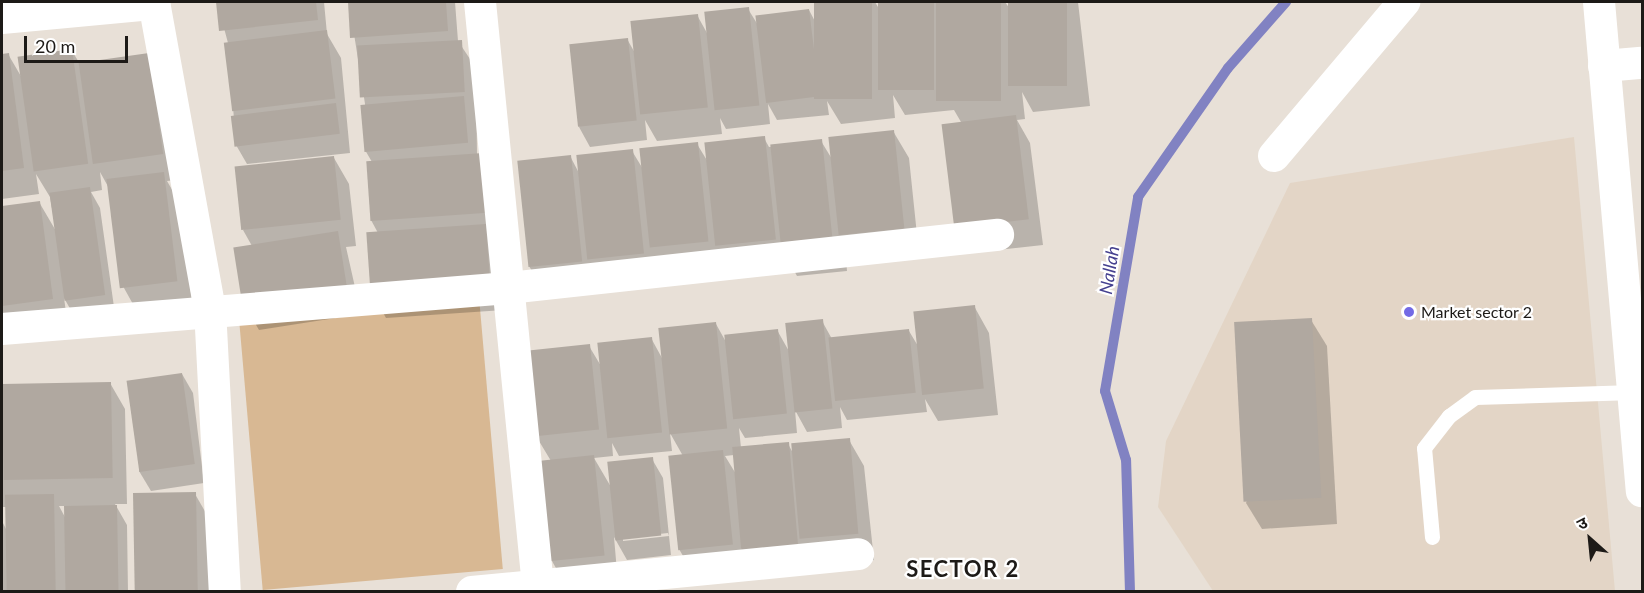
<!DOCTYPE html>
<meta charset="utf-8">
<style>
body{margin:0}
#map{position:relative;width:1644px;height:593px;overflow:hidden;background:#e8e0d7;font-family:Lato,"Noto Sans Devanagari",sans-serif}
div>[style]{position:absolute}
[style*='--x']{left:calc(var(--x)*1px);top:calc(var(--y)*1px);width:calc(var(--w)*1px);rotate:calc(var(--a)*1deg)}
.built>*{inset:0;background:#e3d5c6}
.green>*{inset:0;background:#d8b893;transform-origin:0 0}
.shadow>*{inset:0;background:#0003}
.stream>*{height:10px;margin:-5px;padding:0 5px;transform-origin:5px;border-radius:5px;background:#8182c2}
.building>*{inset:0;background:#b0a8a0;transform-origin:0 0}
.service>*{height:15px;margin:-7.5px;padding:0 7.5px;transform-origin:7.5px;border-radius:7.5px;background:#fff}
.minor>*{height:32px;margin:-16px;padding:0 16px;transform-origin:16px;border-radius:16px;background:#fff}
.dots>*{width:16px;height:16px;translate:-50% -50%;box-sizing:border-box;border:3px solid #fff;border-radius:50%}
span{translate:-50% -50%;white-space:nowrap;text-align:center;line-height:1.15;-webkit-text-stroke:4.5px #fff;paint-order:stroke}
.poi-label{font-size:16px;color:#1d1a17}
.left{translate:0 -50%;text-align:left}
.water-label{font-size:18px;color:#45408f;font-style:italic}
.district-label{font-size:22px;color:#1d1a17;font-weight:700;letter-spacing:1.5px}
.frame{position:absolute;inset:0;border:3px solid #1d1a17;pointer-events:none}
.north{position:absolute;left:1560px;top:509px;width:60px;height:60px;-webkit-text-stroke:4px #fff;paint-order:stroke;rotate:333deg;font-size:16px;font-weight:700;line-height:24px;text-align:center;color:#1d1a17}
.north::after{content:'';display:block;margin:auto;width:21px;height:27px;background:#1d1a17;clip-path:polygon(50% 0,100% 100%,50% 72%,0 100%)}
.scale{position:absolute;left:24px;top:36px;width:104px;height:27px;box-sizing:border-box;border:3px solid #1d1a17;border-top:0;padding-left:8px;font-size:18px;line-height:21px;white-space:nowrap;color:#1d1a17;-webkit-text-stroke:4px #fff;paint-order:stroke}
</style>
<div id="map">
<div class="built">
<div style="clip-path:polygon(1574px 137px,1615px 591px,1213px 591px,1158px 507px,1166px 441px,1290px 183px)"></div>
</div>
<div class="green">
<div style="left:479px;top:297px;width:273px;height:241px;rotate:85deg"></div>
</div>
<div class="shadow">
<div style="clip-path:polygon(217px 2px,324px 2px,327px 34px,341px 58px,350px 153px,247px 164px,236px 145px,228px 43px)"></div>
<div style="clip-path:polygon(349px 2px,455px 2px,458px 41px,476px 68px,477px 155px,504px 310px,386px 318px,371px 291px,378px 233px,371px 220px,372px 162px,365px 150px,365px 104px)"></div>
<div style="clip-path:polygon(816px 2px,875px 2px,881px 12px,880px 2px,1005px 2px,1010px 9px,1009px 2px,1078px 2px,1090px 106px,1033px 112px,1022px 92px,1025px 119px,1017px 120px,1030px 143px,1043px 245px,970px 253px,961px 122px,954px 110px,905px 115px,893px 95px,895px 118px,841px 124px,827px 101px,829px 115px,777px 120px,768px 104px,770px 124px,726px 129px,720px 118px,722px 134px,657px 141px,645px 120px,647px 140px,590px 147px,579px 127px,627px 39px,635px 53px,697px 15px,707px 33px,748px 9px,758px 25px,809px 10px,818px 27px)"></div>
<div style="clip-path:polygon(72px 51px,80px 64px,149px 54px,177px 180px,167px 181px,178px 200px,193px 307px,139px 315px,124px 288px,110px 190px,100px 172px,102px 190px,91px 192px,100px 208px,115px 314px,76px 319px,64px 298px,68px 326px,2px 324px,2px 207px,39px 202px,56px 231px,50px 197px,36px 174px,39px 194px,2px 199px,2px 55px,8px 54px,22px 78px)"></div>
<div style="clip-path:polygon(893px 131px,909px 158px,919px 254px,845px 243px,847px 271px,797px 276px,791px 265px,666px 274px,655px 256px,658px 280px,545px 293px,529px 266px,570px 156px,579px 173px,632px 151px,643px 169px,697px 144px,708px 162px,764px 138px,769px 147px,821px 141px,832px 159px)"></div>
<div style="clip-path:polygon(334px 158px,349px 184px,356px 246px,346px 247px,361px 314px,259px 330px,243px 303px,252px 246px,243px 230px)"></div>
<div style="clip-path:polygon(evenodd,974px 306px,989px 333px,998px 415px,938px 421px,925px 399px,927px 412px,847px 420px,840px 407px,842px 428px,807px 432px,795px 410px,797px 433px,745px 438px,739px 428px,741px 448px,788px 444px,793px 453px,849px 440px,864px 466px,874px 560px,759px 577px,741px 547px,743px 563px,690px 568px,679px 549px,683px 456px,670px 433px,672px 451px,619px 456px,612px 443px,613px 456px,594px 458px,611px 487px,652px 459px,663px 478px,671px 555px,627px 560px,614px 537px,618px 583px,567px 588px,552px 561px,551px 461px,536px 436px,589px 346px,601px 366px,651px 338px,662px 358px,716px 324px,726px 342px,777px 330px,790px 353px,822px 321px,832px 339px,909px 331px,918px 346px,974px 306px,734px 455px,736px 474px,725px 456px,734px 455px,974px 306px,668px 533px,669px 536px,623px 541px,623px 538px,668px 533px)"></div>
<div style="clip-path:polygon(1311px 320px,1327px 346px,1337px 524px,1262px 529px,1246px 503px)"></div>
<div style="clip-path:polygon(182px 374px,193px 393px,204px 483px,151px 491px,139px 471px)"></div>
<div style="clip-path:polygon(evenodd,110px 383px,125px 409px,127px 504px,115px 504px,127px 525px,128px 592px,2px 592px,2px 521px,7px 531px,7px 507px,2px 507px,2px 386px,110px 383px,59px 506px,66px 506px,66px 519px,59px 506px)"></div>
<div style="clip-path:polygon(195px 494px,210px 520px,212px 592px,137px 592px)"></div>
</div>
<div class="stream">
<div style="--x:1130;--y:592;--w:132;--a:-91.7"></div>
<div style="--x:1126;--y:460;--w:72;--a:-106.9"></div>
<div style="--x:1105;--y:391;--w:197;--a:-80.3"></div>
<div style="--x:1138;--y:197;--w:157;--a:-55.1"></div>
<div style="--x:1228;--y:68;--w:88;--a:-48.7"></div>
</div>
<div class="building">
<div style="clip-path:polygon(216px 2px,316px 2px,318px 20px,219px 31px)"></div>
<div style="clip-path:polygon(348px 2px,446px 2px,448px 31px,350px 38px)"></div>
<div style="left:814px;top:2px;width:58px;height:97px"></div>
<div style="left:878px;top:2px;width:56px;height:88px"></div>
<div style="left:936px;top:2px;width:65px;height:99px"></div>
<div style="left:1008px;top:2px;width:59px;height:84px"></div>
<div style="left:749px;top:7px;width:99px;height:45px;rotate:84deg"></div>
<div style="left:809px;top:9px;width:88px;height:54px;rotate:83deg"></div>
<div style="left:698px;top:14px;width:94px;height:68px;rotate:84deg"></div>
<div style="left:327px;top:30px;width:69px;height:104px;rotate:83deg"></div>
<div style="left:628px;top:38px;width:83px;height:59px;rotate:84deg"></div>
<div style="left:462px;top:40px;width:52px;height:105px;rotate:87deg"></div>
<div style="left:72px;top:49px;width:116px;height:55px;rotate:82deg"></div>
<div style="clip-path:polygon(9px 53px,24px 168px,2px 171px,2px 54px)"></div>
<div style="left:149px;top:53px;width:102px;height:71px;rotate:82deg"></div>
<div style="left:464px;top:96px;width:47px;height:104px;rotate:85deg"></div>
<div style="left:336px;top:103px;width:31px;height:106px;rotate:83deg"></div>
<div style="left:1016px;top:115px;width:105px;height:75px;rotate:83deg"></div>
<div style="left:894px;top:130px;width:99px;height:66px;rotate:84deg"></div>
<div style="left:765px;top:136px;width:104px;height:61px;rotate:84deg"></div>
<div style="left:822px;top:139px;width:106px;height:52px;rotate:84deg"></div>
<div style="left:698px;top:142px;width:100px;height:59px;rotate:84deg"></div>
<div style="left:633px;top:149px;width:105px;height:57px;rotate:84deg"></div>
<div style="left:483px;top:153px;width:60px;height:117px;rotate:86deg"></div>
<div style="left:571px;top:155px;width:107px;height:54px;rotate:84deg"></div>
<div style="left:334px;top:156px;width:64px;height:100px;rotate:84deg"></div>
<div style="left:164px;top:172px;width:110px;height:58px;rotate:83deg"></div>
<div style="left:90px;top:187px;width:109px;height:41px;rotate:82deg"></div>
<div style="clip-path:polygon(40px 201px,53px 299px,2px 306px,2px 206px)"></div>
<div style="left:486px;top:224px;width:60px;height:120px;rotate:86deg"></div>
<div style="left:338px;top:231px;width:57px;height:106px;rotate:81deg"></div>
<div style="left:975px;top:305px;width:84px;height:62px;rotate:84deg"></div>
<div style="left:1312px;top:318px;width:180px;height:78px;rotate:87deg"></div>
<div style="left:823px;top:319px;width:90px;height:38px;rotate:84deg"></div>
<div style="left:716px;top:322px;width:107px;height:58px;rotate:84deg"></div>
<div style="left:778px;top:329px;width:85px;height:54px;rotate:84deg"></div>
<div style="left:909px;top:329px;width:64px;height:81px;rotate:84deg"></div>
<div style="left:652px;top:337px;width:96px;height:55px;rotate:84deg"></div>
<div style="left:590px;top:344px;width:86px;height:64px;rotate:84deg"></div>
<div style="left:182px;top:373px;width:92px;height:56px;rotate:82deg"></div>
<div style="left:111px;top:382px;width:96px;height:109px;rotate:89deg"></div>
<div style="left:850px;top:438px;width:96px;height:59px;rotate:85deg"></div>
<div style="left:789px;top:442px;width:104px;height:57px;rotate:85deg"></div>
<div style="left:723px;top:450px;width:95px;height:55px;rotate:84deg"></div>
<div style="left:594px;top:455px;width:101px;height:54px;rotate:84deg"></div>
<div style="left:653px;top:457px;width:79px;height:46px;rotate:84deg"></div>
<div style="left:196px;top:492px;width:100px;height:63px;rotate:89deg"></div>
<div style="left:54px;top:494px;width:98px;height:49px;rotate:89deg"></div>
<div style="left:117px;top:505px;width:87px;height:53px;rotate:89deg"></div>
</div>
<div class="service">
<div style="--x:1432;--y:537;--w:89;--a:-95.1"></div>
<div style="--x:1424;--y:448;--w:41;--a:-52"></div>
<div style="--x:1449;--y:416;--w:32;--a:-36"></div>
<div style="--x:1475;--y:397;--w:159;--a:-1.8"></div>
</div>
<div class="minor">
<div style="--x:154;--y:2;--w:312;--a:79.7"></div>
<div style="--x:210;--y:309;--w:283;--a:87"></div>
<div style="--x:480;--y:2;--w:587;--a:84.33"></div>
<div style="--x:1599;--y:2;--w:491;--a:85"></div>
<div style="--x:2;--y:18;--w:153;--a:-5.3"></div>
<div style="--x:1604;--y:66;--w:38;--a:-5"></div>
<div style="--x:1274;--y:156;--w:202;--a:-49.8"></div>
<div style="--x:2;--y:329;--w:508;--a:-4.63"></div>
<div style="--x:508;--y:288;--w:493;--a:-6.2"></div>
<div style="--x:472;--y:592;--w:388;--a:-5.6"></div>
</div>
<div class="dots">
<div style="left:1409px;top:312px;background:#736ae5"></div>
</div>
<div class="poi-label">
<span class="left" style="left:1421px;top:312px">Market sector 2</span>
</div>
<div class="water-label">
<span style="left:1109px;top:270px;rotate:-81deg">Nallah</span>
</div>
<div class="district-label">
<span style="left:963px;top:569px">SECTOR 2</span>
</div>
<div class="frame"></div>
<div class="north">उ</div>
<div class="scale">20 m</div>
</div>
